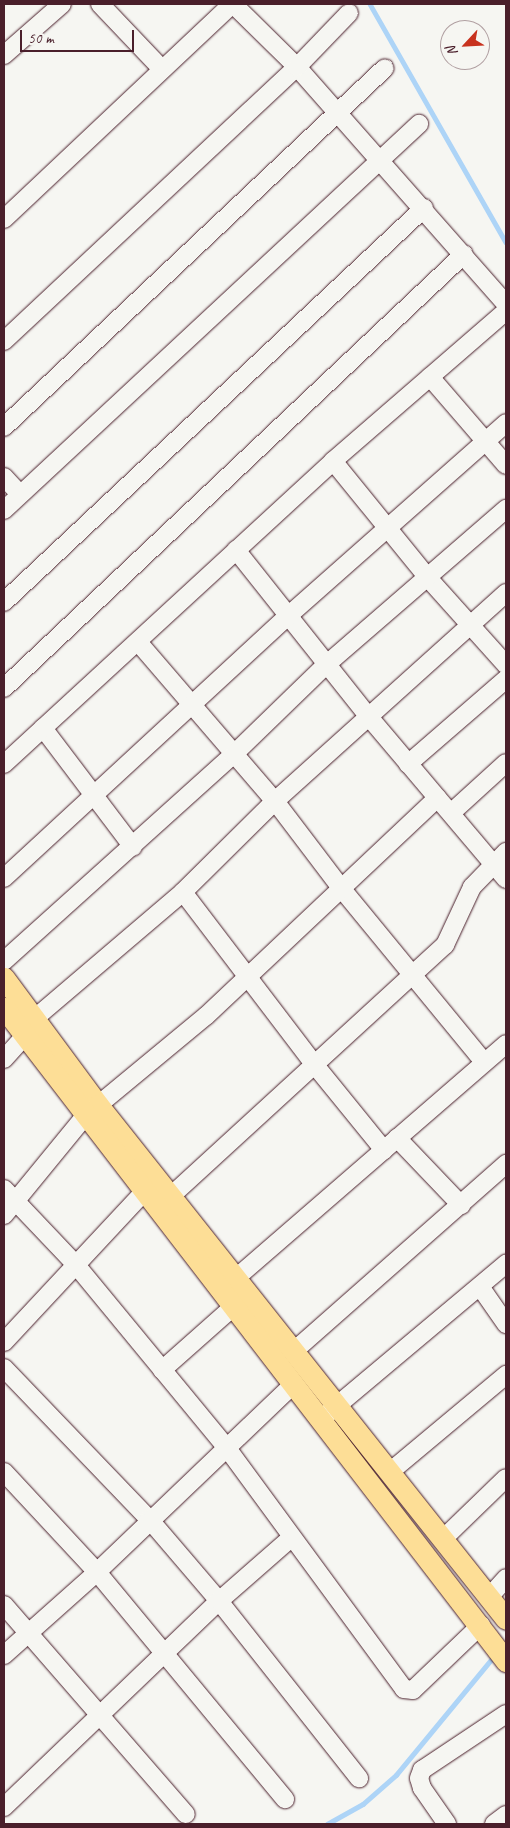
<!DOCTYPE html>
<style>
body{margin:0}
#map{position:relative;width:510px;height:1828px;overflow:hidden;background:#f6f6f2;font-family:Caveat,sans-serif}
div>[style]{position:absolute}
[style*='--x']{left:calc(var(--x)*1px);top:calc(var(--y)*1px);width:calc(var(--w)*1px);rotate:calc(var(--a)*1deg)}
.stream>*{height:4.5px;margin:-2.25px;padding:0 2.25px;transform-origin:2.25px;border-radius:2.25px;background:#add4f7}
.roads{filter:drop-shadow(0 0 1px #4a1f2b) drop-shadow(0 0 1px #4a1f2b)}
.minor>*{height:18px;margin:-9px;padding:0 9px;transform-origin:9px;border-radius:9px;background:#f6f6f2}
.major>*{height:21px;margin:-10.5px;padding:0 10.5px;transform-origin:10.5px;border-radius:10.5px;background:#fdde96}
span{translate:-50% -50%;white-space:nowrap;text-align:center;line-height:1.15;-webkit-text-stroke:4px #f6f6f2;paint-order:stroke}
.frame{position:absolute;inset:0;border:5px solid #4a1f2b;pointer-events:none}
.north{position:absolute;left:440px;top:20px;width:50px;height:50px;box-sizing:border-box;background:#f6f6f2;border:1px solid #b1a0a2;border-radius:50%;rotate:245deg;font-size:14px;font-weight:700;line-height:20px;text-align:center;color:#4a1f2b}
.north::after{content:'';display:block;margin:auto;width:18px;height:22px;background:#c8321e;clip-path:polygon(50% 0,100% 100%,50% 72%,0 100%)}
.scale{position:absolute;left:20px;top:30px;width:114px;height:22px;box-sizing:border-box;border:2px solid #4a1f2b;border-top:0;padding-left:6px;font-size:15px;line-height:18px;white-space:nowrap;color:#4a1f2b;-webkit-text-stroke:4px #f6f6f2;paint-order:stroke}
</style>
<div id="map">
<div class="stream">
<div style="--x:370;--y:4;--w:274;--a:60.3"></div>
<div style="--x:327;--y:1824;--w:41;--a:-29.1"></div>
<div style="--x:363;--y:1804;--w:44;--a:-41.3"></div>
<div style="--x:396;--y:1775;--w:156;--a:-50.5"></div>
</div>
<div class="roads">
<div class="minor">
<div style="--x:100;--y:4;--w:90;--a:46.4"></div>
<div style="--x:233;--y:4;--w:90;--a:44.5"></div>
<div style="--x:297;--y:67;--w:316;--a:48.6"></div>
<div style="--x:4;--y:55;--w:77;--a:-41.3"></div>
<div style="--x:4;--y:219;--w:313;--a:-43.3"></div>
<div style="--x:4;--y:341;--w:401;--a:-43.1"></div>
<div style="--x:297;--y:67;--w:75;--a:-46.1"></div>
<div style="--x:430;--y:377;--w:116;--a:49.2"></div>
<div style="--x:4;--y:427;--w:523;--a:-43.3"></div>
<div style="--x:333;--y:461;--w:151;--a:50.9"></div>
<div style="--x:428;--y:578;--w:117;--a:48.1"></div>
<div style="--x:4;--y:477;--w:23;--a:47"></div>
<div style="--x:4;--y:510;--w:567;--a:-42.93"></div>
<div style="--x:236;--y:550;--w:213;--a:51.5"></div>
<div style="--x:369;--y:717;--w:212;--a:49.8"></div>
<div style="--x:4;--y:602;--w:576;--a:-43.17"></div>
<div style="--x:138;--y:642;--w:210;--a:49.3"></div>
<div style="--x:275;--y:801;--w:109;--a:52.8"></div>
<div style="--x:341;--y:888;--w:225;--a:50.6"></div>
<div style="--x:4;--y:688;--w:632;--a:-43.33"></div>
<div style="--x:43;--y:728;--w:149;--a:52.9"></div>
<div style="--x:4;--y:764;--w:447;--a:-42.6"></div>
<div style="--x:333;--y:461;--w:229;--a:-40.9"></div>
<div style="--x:408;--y:764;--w:130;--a:-40.9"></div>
<div style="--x:451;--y:813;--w:74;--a:-42.3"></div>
<div style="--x:4;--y:878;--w:386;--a:-42.7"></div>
<div style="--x:288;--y:616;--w:291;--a:-41.5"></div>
<div style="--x:183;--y:892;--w:216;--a:52.7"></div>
<div style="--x:314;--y:1064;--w:111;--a:50.9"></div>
<div style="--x:4;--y:961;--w:308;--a:-42"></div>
<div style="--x:233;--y:755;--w:131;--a:-44.1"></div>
<div style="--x:327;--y:664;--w:237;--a:-40.9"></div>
<div style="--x:34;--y:1019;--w:196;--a:-40.4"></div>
<div style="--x:183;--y:892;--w:129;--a:-44.7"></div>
<div style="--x:275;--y:801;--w:311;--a:-42"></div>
<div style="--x:4;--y:1059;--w:31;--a:-48"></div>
<div style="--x:397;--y:1138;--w:93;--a:46.3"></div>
<div style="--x:4;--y:1189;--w:105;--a:46.5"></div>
<div style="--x:76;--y:1265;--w:237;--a:50.5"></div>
<div style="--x:227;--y:1448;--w:299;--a:53.7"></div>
<div style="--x:404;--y:1689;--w:9;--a:6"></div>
<div style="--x:413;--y:1690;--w:94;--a:-43.7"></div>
<div style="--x:171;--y:1196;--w:372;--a:-42.5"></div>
<div style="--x:445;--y:945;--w:64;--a:-65"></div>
<div style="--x:472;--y:887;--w:49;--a:-45.8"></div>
<div style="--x:4;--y:1215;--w:128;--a:-50.7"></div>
<div style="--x:85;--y:1116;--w:157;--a:-39.6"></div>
<div style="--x:206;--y:1016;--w:318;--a:-43.3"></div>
<div style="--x:236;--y:1278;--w:357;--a:-40.9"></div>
<div style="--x:481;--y:1288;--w:44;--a:55.2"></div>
<div style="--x:4;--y:1342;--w:205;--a:-47"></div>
<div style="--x:294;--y:1351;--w:283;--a:-41.4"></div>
<div style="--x:4;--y:1368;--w:209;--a:46.2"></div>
<div style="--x:149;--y:1519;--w:108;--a:49.5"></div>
<div style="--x:219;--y:1601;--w:226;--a:51.7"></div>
<div style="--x:162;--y:1370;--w:95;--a:-41.6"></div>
<div style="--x:327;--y:1414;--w:234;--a:-40"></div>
<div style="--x:391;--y:1471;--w:150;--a:-39.9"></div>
<div style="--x:4;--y:1472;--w:137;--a:47.1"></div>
<div style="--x:97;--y:1572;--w:295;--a:50.4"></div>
<div style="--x:444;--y:1538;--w:86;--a:-44.1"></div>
<div style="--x:490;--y:1596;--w:24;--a:-48"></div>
<div style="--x:4;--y:1605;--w:277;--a:49"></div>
<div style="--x:4;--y:1655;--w:125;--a:-41.7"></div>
<div style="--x:97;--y:1572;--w:271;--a:-43.7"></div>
<div style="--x:4;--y:1807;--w:298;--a:-43.8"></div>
<div style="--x:219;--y:1601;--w:96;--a:-41.2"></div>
<div style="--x:447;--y:1824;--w:44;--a:-124.8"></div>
<div style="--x:422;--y:1788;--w:10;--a:-107"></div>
<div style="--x:419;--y:1778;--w:9;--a:-69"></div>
<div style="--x:422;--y:1770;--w:101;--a:-33.7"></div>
<div style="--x:494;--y:1824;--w:15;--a:-37"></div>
</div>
<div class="major">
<div style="--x:4;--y:978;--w:158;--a:53.5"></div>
<div style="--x:98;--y:1105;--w:656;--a:51.56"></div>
<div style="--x:4;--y:1008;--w:824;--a:52.45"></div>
</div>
</div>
<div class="frame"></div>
<div class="north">N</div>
<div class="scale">50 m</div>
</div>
